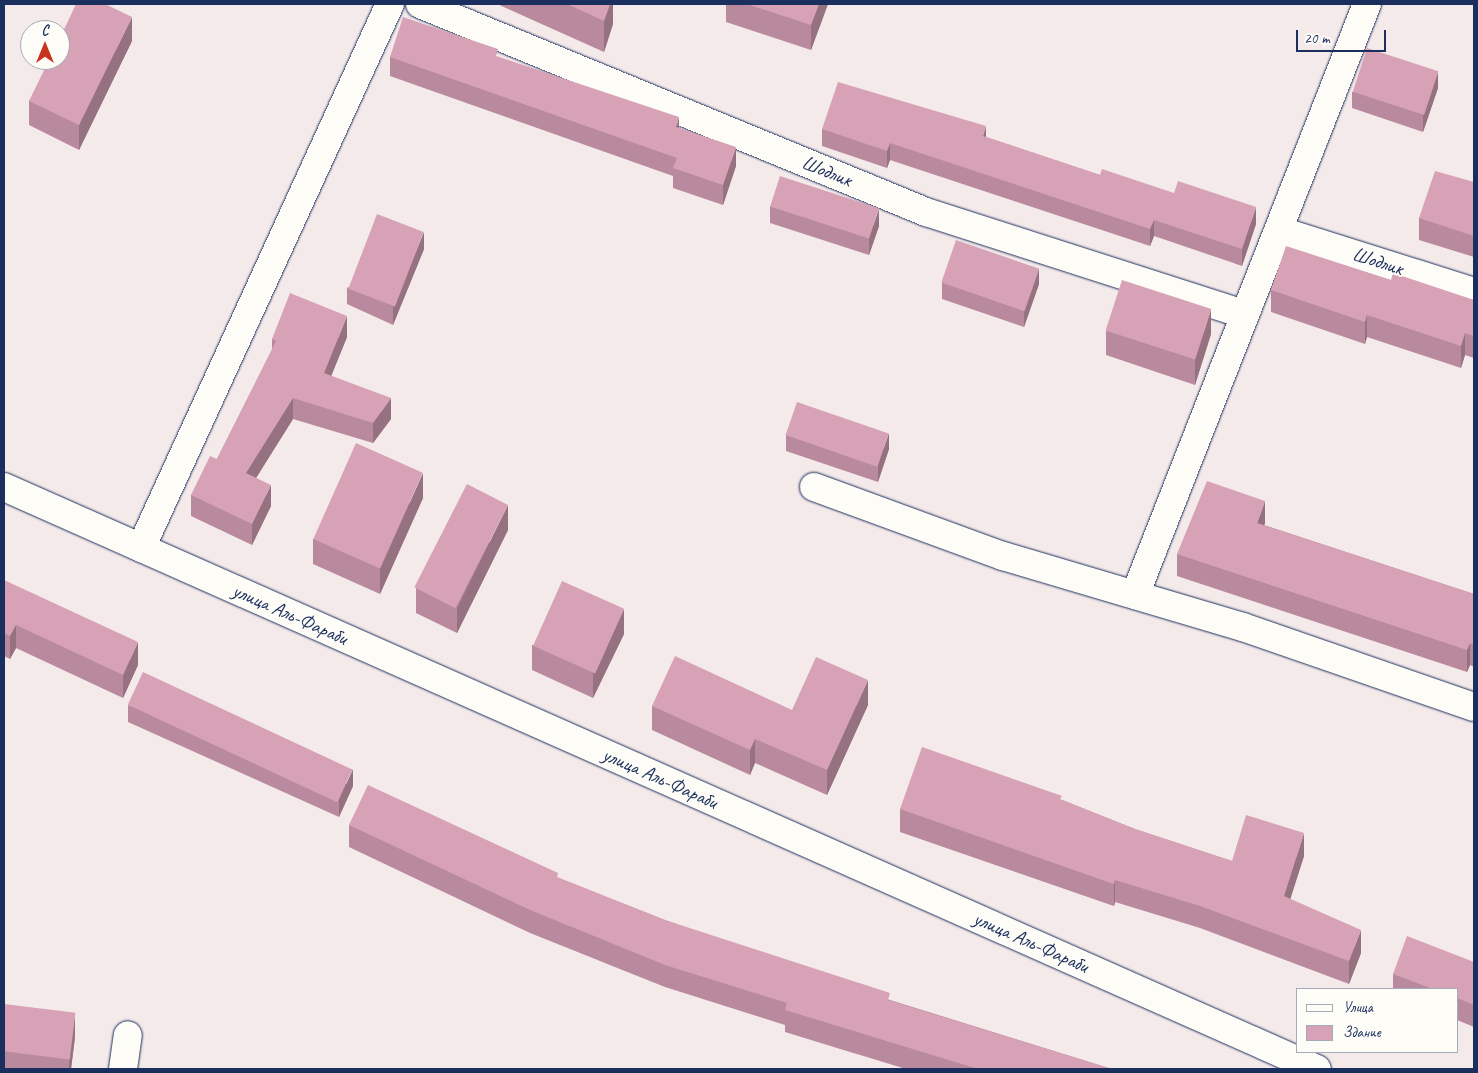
<!DOCTYPE html>
<meta charset="utf-8">
<style>
body{margin:0}
#map{position:relative;width:1478px;height:1073px;overflow:hidden;background:#f5eaea;font-family:Caveat,sans-serif}
div>[style]{position:absolute}
[style*='--x']{left:calc(var(--x)*1px);top:calc(var(--y)*1px);width:calc(var(--w)*1px);rotate:calc(var(--a)*1deg)}
.roads{filter:drop-shadow(0 0 1px #1b2f5e) drop-shadow(0 0 1px #1b2f5e)}
.minor>*{height:28px;margin:-14px;padding:0 14px;transform-origin:14px;border-radius:14px;background:#fdfcf7}
.secondary>*{height:28px;margin:-14px;padding:0 14px;transform-origin:14px;border-radius:14px;background:#fdfcf7}
.wall>*{inset:0;background:#b98a9d}
.shaded-wall>*{inset:0;background:#96717f}
.building>*{inset:0;background:#d7a1b6;transform-origin:0 0}
span{translate:-50% -50%;white-space:nowrap;text-align:center;line-height:1.15;-webkit-text-stroke:4px #fdfcf7;paint-order:stroke}
.street-label{font-size:20px;color:#1b2f5e}
.frame{position:absolute;inset:0;border:5px solid #1b2f5e;pointer-events:none}
.legend{position:absolute;left:1296px;top:988px;width:162px;height:65px;box-sizing:border-box;background:#fdfcf7;border:1px solid #a3aaba;margin:0;padding:6px 9px;list-style:none;font-size:15px;color:#1b2f5e}
.legend li{display:flex;align-items:center;gap:10px;height:25px}
.legend b{width:25px;border:1px solid #a3aaba}
.north{position:absolute;left:20px;top:20px;width:50px;height:50px;box-sizing:border-box;background:#fdfcf7;border:1px solid #a3aaba;border-radius:50%;rotate:0deg;font-size:14px;font-weight:700;line-height:20px;text-align:center;color:#1b2f5e}
.north::after{content:'';display:block;margin:auto;width:18px;height:22px;background:#c8321e;clip-path:polygon(50% 0,100% 100%,50% 72%,0 100%)}
.scale{position:absolute;left:1296px;top:30px;width:90px;height:22px;box-sizing:border-box;border:2px solid #1b2f5e;border-top:0;padding-left:6px;font-size:15px;line-height:18px;white-space:nowrap;color:#1b2f5e;-webkit-text-stroke:4px #fdfcf7;paint-order:stroke}
</style>
<div id="map">
<div class="roads">
<div class="minor">
<div style="--x:420;--y:4;--w:547;--a:22.35"></div>
<div style="--x:926;--y:212;--w:333;--a:17.8"></div>
<div style="--x:1281;--y:231;--w:202;--a:17.5"></div>
<div style="--x:814;--y:487;--w:201;--a:20.1"></div>
<div style="--x:1003;--y:556;--w:250;--a:16.5"></div>
<div style="--x:1243;--y:627;--w:244;--a:19.1"></div>
<div style="--x:141;--y:548;--w:598;--a:-65.41"></div>
<div style="--x:1135;--y:595;--w:635;--a:-68.57"></div>
<div style="--x:123;--y:1069;--w:34;--a:-82"></div>
</div>
<div class="secondary">
<div style="--x:4;--y:487;--w:1436;--a:23.91"></div>
</div>
</div>
<div class="wall">
<div style="clip-path:polygon(497px 4px,613px 4px,613px 24px,604px 52px)"></div>
<div style="clip-path:polygon(726px 4px,828px 4px,811px 50px,726px 22px)"></div>
<div style="clip-path:polygon(132px 41px,79px 150px,29px 125px,29px 101px)"></div>
<div style="clip-path:polygon(390px 57px,498px 57px,679px 128px,736px 166px,723px 205px,673px 188px,673px 176px,390px 76px)"></div>
<div style="clip-path:polygon(1438px 88px,1423px 132px,1352px 108px,1352px 92px)"></div>
<div style="clip-path:polygon(822px 129px,986px 137px,1100px 175px,1256px 224px,1242px 266px,1154px 236px,1150px 246px,890px 160px,887px 168px,822px 146px)"></div>
<div style="clip-path:polygon(1474px 182px,1474px 257px,1419px 240px,1419px 218px)"></div>
<div style="clip-path:polygon(770px 206px,879px 226px,869px 255px,770px 223px)"></div>
<div style="clip-path:polygon(424px 249px,393px 325px,347px 304px,347px 288px)"></div>
<div style="clip-path:polygon(1391px 280px,1474px 300px,1474px 358px,1465px 355px,1461px 368px,1367px 337px,1365px 344px,1271px 312px,1271px 290px)"></div>
<div style="clip-path:polygon(942px 283px,1039px 284px,1024px 327px,942px 299px)"></div>
<div style="clip-path:polygon(1106px 331px,1211px 334px,1195px 385px,1106px 355px)"></div>
<div style="clip-path:polygon(347px 337px,331px 376px,391px 419px,373px 443px,293px 419px,256px 478px,271px 506px,252px 545px,191px 516px,191px 495px,217px 459px,272px 350px,272px 339px)"></div>
<div style="clip-path:polygon(786px 435px,889px 449px,878px 482px,786px 451px)"></div>
<div style="clip-path:polygon(423px 498px,380px 594px,313px 564px,313px 539px)"></div>
<div style="clip-path:polygon(1265px 523px,1264px 525px,1474px 594px,1474px 667px,1470px 665px,1467px 672px,1177px 576px,1177px 554px)"></div>
<div style="clip-path:polygon(508px 530px,457px 633px,416px 613px,416px 588px)"></div>
<div style="clip-path:polygon(4px 580px,138px 665px,123px 698px,16px 648px,10px 659px,4px 656px)"></div>
<div style="clip-path:polygon(624px 634px,593px 698px,532px 670px,532px 645px)"></div>
<div style="clip-path:polygon(128px 705px,353px 786px,339px 817px,128px 722px)"></div>
<div style="clip-path:polygon(868px 705px,827px 795px,755px 763px,750px 775px,652px 730px,652px 706px,792px 710px)"></div>
<div style="clip-path:polygon(1062px 800px,1135px 829px,1232px 861px,1304px 856px,1290px 899px,1361px 953px,1349px 984px,1200px 928px,1115px 902px,1114px 906px,900px 832px,900px 809px)"></div>
<div style="clip-path:polygon(349px 825px,558px 878px,665px 920px,890px 1000px,1112px 1069px,906px 1069px,785px 1032px,785px 1025px,665px 987px,530px 933px,349px 847px)"></div>
<div style="clip-path:polygon(1474px 962px,1474px 1027px,1457px 1020px,1457px 989px,1393px 989px,1393px 974px)"></div>
<div style="clip-path:polygon(4px 1004px,75px 1037px,71px 1069px,4px 1069px)"></div>
</div>
<div class="shaded-wall">
<div style="clip-path:polygon(610px 4px,613px 4px,613px 24px,604px 52px,604px 21px)"></div>
<div style="clip-path:polygon(819px 4px,828px 4px,811px 50px,811px 25px)"></div>
<div style="clip-path:polygon(132px 17px,132px 41px,79px 150px,79px 125px)"></div>
<div style="clip-path:polygon(1438px 71px,1438px 88px,1423px 132px,1423px 115px)"></div>
<div style="clip-path:polygon(679px 117px,679px 136px,676px 127px)"></div>
<div style="clip-path:polygon(986px 126px,986px 143px,983px 136px)"></div>
<div style="clip-path:polygon(890px 143px,890px 160px,887px 168px,887px 151px)"></div>
<div style="clip-path:polygon(736px 147px,736px 166px,723px 205px,723px 185px)"></div>
<div style="clip-path:polygon(1256px 207px,1256px 224px,1242px 266px,1242px 249px)"></div>
<div style="clip-path:polygon(879px 209px,879px 226px,869px 255px,869px 238px)"></div>
<div style="clip-path:polygon(1154px 220px,1154px 236px,1150px 246px,1150px 229px)"></div>
<div style="clip-path:polygon(424px 232px,424px 249px,393px 325px,393px 308px)"></div>
<div style="clip-path:polygon(1039px 268px,1039px 284px,1024px 327px,1024px 310px)"></div>
<div style="clip-path:polygon(1211px 309px,1211px 334px,1195px 385px,1195px 360px)"></div>
<div style="clip-path:polygon(1367px 315px,1367px 337px,1365px 344px,1365px 322px)"></div>
<div style="clip-path:polygon(347px 316px,347px 337px,324px 394px,324px 373px)"></div>
<div style="clip-path:polygon(1465px 333px,1465px 355px,1461px 368px,1461px 346px)"></div>
<div style="clip-path:polygon(293px 398px,293px 419px,246px 494px,246px 473px)"></div>
<div style="clip-path:polygon(391px 398px,391px 419px,373px 443px,373px 423px)"></div>
<div style="clip-path:polygon(889px 433px,889px 449px,878px 482px,878px 465px)"></div>
<div style="clip-path:polygon(423px 473px,423px 498px,380px 594px,380px 569px)"></div>
<div style="clip-path:polygon(271px 485px,271px 506px,252px 545px,252px 524px)"></div>
<div style="clip-path:polygon(1265px 501px,1265px 523px,1257px 545px,1257px 523px)"></div>
<div style="clip-path:polygon(508px 505px,508px 530px,457px 633px,457px 608px)"></div>
<div style="clip-path:polygon(624px 609px,624px 634px,593px 698px,593px 674px)"></div>
<div style="clip-path:polygon(16px 625px,16px 648px,10px 659px,10px 636px)"></div>
<div style="clip-path:polygon(138px 642px,138px 665px,123px 698px,123px 675px)"></div>
<div style="clip-path:polygon(1470px 643px,1470px 665px,1467px 672px,1467px 650px)"></div>
<div style="clip-path:polygon(868px 680px,868px 705px,827px 795px,827px 770px)"></div>
<div style="clip-path:polygon(755px 739px,755px 763px,750px 775px,750px 750px)"></div>
<div style="clip-path:polygon(353px 769px,353px 786px,339px 817px,339px 800px)"></div>
<div style="clip-path:polygon(1304px 833px,1304px 856px,1284px 919px,1284px 896px)"></div>
<div style="clip-path:polygon(1115px 880px,1115px 902px,1114px 906px,1114px 884px)"></div>
<div style="clip-path:polygon(1361px 930px,1361px 953px,1349px 984px,1349px 961px)"></div>
<div style="clip-path:polygon(75px 1013px,75px 1037px,71px 1069px,69px 1069px,69px 1059px)"></div>
</div>
<div class="building">
<div style="clip-path:polygon(76px 4px,105px 4px,132px 17px,79px 125px,29px 101px,49px 60px,60px 60px,60px 38px)"></div>
<div style="clip-path:polygon(567px 4px,610px 4px,604px 21px)"></div>
<div style="clip-path:polygon(747px 4px,819px 4px,811px 25px)"></div>
<div style="clip-path:polygon(403px 17px,498px 49px,496px 56px,679px 117px,676px 127px,736px 147px,723px 185px,673px 168px,677px 158px,390px 57px)"></div>
<div style="left:1367px;top:48px;width:75px;height:46px;rotate:18deg"></div>
<div style="clip-path:polygon(838px 82px,986px 126px,983px 136px,1100px 175px,1102px 169px,1174px 193px,1178px 181px,1256px 207px,1242px 249px,1154px 220px,1150px 229px,890px 143px,887px 151px,822px 129px)"></div>
<div style="clip-path:polygon(1435px 171px,1474px 182px,1474px 236px,1419px 218px)"></div>
<div style="left:780px;top:176px;width:104px;height:32px;rotate:18deg"></div>
<div style="left:377px;top:214px;width:50px;height:80px;rotate:21deg"></div>
<div style="left:956px;top:240px;width:88px;height:45px;rotate:19deg"></div>
<div style="clip-path:polygon(1286px 246px,1391px 280px,1393px 273px,1474px 300px,1474px 336px,1465px 333px,1461px 346px,1367px 315px,1365px 322px,1271px 290px)"></div>
<div style="left:1122px;top:280px;width:94px;height:53px;rotate:18deg"></div>
<div style="clip-path:polygon(290px 293px,347px 316px,324px 373px,391px 398px,373px 423px,293px 398px,246px 473px,271px 485px,252px 524px,191px 495px,210px 456px,217px 459px,276px 341px,272px 339px)"></div>
<div style="left:797px;top:402px;width:97px;height:35px;rotate:19deg"></div>
<div style="left:356px;top:443px;width:73px;height:105px;rotate:24deg"></div>
<div style="clip-path:polygon(1207px 481px,1265px 501px,1257px 523px,1474px 594px,1474px 645px,1470px 643px,1467px 650px,1177px 554px)"></div>
<div style="left:467px;top:484px;width:46px;height:116px;rotate:27deg"></div>
<div style="clip-path:polygon(4px 580px,138px 642px,123px 675px,16px 625px,10px 636px,4px 633px)"></div>
<div style="left:562px;top:581px;width:68px;height:71px;rotate:24deg"></div>
<div style="clip-path:polygon(675px 656px,792px 710px,816px 657px,868px 680px,827px 770px,755px 739px,750px 750px,652px 706px)"></div>
<div style="left:143px;top:672px;width:231px;height:36px;rotate:25deg"></div>
<div style="clip-path:polygon(922px 747px,1062px 796px,1060px 799px,1135px 829px,1232px 861px,1246px 815px,1304px 833px,1284px 896px,1361px 930px,1349px 961px,1200px 906px,1115px 880px,1114px 884px,900px 809px)"></div>
<div style="clip-path:polygon(368px 785px,558px 873px,557px 877px,665px 920px,890px 993px,888px 1000px,1112px 1069px,978px 1069px,785px 1010px,787px 1003px,665px 965px,530px 910px,349px 825px)"></div>
<div style="clip-path:polygon(1407px 936px,1474px 962px,1474px 1005px,1457px 998px,1457px 989px,1433px 989px,1393px 974px)"></div>
<div style="left:4px;top:1004px;width:72px;height:47px;rotate:7deg"></div>
</div>
<div class="street-label">
<span style="left:827px;top:171px;rotate:22deg">Шодлик</span>
<span style="left:1378px;top:261px;rotate:18deg">Шодлик</span>
<span style="left:290px;top:614px;rotate:24deg">улица Аль-Фараби</span>
<span style="left:660px;top:778px;rotate:24deg">улица Аль-Фараби</span>
<span style="left:1031px;top:942px;rotate:24deg">улица Аль-Фараби</span>
</div>
<div class="frame"></div>
<ul class="legend">
<li><b style="height:6px;background:#fdfcf7"></b>Улица</li>
<li><b style="height:14px;background:#d7a1b6"></b>Здание</li>
</ul>
<div class="north">С</div>
<div class="scale">20 m</div>
</div>
